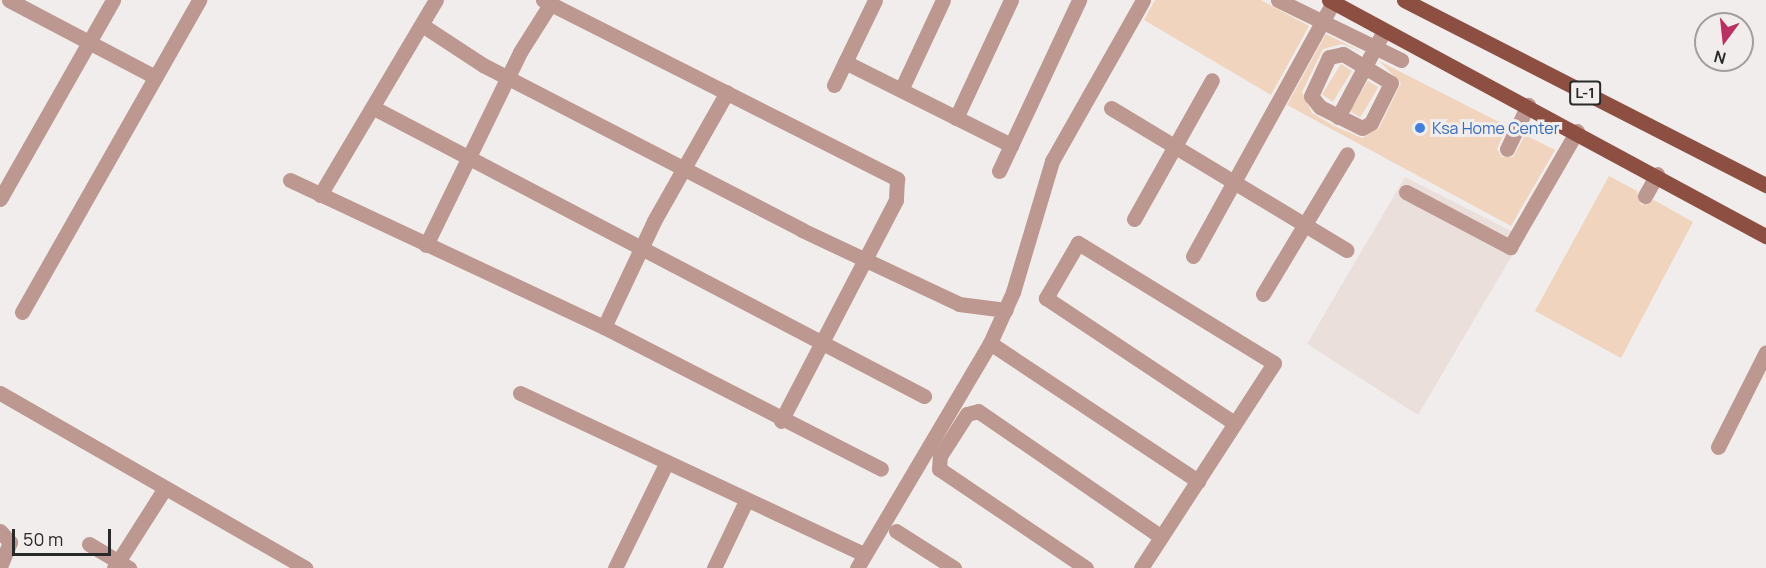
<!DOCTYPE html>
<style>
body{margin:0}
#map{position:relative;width:1766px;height:568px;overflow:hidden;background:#f1edec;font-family:Manrope,sans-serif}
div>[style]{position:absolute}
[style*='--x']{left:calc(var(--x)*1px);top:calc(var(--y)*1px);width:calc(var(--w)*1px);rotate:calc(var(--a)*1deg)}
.built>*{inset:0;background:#ebdfdb}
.building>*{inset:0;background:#f0d4bd;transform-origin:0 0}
.minor>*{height:15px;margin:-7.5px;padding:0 7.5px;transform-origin:7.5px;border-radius:7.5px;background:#bd9890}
.major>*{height:15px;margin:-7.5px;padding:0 7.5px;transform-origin:7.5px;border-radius:7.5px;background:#8e4f43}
.dots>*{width:16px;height:16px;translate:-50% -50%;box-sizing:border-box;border:3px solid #f1edec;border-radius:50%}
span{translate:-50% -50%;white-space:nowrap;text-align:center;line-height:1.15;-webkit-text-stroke:6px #f1edec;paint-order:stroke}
.shield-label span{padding:2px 4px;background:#f1edec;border:2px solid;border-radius:4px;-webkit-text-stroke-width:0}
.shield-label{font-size:15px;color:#2a2929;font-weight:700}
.shop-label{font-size:16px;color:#366cbe}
.left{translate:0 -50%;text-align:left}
.north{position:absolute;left:1694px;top:12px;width:60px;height:60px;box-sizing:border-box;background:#f1edec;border:2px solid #a19f9e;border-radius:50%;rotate:195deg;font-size:16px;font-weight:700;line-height:24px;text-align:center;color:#2a2929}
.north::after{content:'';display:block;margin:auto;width:21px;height:27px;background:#bb2f63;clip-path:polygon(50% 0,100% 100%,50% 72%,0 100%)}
.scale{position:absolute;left:12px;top:529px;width:99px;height:27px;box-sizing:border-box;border:3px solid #2a2929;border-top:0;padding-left:8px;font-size:18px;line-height:21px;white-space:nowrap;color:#2a2929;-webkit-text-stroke:4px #f1edec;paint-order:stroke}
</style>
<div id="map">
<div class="built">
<div style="clip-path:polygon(1570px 157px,1418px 415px,1307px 344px,1405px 177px,1513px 232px)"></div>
</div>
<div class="building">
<div style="clip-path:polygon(1155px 0,1261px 0,1309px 26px,1271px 95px,1144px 20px)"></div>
<div style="clip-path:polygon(1326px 34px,1362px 52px,1342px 44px,1323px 49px,1302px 92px,1312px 113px,1334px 126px,1362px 138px,1379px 128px,1401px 83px,1379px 61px,1507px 126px,1497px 149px,1502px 157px,1513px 157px,1525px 135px,1555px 150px,1511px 226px,1287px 105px)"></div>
<div style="left:1341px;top:64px;width:13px;height:36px;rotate:32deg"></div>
<div style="left:1368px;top:81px;width:12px;height:35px;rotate:31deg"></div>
<div style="clip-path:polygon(1609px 176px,1637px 191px,1641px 205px,1654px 200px,1693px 222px,1621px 358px,1535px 311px)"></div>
</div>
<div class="minor">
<div style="--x:9;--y:0;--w:165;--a:27.8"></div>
<div style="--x:543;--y:0;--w:397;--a:26.8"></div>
<div style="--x:897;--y:179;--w:21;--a:93"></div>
<div style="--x:896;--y:200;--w:249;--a:117.5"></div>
<div style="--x:1278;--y:0;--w:137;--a:26"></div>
<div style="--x:422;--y:25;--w:73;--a:33.3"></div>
<div style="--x:483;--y:65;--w:359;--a:27.3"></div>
<div style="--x:802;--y:230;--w:174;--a:25.2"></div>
<div style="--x:959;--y:304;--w:47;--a:7.3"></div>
<div style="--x:1343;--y:54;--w:56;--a:31.1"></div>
<div style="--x:1391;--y:83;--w:45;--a:116.6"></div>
<div style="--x:1371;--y:123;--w:10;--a:151"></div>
<div style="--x:1362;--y:128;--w:47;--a:-153.4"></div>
<div style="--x:1320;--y:107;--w:14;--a:-129"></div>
<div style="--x:1311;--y:96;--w:43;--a:-65.2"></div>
<div style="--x:1329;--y:57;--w:14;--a:-12"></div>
<div style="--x:845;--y:62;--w:186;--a:26.6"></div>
<div style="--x:834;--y:85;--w:94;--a:-64.2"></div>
<div style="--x:901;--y:90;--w:99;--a:-65"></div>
<div style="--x:374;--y:108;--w:621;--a:27.64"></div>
<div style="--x:1111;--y:108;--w:275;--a:31.1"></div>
<div style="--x:1338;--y:117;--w:98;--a:-61.9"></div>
<div style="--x:956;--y:118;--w:130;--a:-65"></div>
<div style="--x:1507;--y:149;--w:49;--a:-64.5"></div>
<div style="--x:999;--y:171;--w:189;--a:-64.9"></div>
<div style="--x:290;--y:180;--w:347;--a:25.1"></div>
<div style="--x:604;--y:327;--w:311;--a:27.1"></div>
<div style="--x:1406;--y:192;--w:118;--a:27.9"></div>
<div style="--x:1510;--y:247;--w:134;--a:-60"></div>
<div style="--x:320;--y:195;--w:227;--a:-59.3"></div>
<div style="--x:1645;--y:196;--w:25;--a:-61"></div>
<div style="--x:0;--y:199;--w:229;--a:-60.4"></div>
<div style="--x:1134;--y:219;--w:159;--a:-60.7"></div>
<div style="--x:426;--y:245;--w:215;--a:-64"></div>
<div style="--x:520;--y:52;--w:58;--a:-57.7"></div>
<div style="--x:1193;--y:256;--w:290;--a:-61.1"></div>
<div style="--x:1263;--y:294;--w:163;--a:-59"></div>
<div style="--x:22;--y:312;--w:359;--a:-60.4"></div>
<div style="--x:604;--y:327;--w:117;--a:-64.7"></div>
<div style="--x:654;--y:221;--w:148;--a:-60.5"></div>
<div style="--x:990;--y:343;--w:250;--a:33.6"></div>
<div style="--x:0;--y:393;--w:352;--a:29.8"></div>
<div style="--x:520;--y:393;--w:380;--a:25.1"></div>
<div style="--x:1718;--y:447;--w:106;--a:-63.2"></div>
<div style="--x:0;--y:531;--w:15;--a:48"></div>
<div style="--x:10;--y:542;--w:27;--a:112"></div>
<div style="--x:896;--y:531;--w:69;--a:32.5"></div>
<div style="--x:89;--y:544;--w:47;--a:31"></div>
<div style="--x:114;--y:568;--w:95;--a:-57.5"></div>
<div style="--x:615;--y:568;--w:118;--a:-63.9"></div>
<div style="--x:714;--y:568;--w:74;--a:-64.5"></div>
<div style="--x:857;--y:568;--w:261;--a:-59.4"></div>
<div style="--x:990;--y:343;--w:56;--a:-65.7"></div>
<div style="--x:1013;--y:292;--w:137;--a:-73.4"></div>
<div style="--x:1052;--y:161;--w:185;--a:-60.5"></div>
<div style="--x:1086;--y:568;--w:177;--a:-146"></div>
<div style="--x:939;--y:469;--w:13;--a:-86"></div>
<div style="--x:940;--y:456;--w:50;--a:-57.3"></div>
<div style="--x:967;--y:414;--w:11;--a:-15"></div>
<div style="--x:978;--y:411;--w:222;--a:34.5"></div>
<div style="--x:1141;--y:568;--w:244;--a:-57"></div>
<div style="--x:1274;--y:363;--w:230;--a:-148.5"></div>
<div style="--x:1078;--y:243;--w:64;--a:120.2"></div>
<div style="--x:1046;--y:298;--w:226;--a:33.6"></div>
</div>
<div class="major">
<div style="--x:1329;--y:0;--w:497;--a:28.4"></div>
<div style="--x:1404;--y:0;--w:407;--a:27.1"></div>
</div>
<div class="dots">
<div style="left:1420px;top:128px;background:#3f7fe0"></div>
</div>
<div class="shield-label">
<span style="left:1585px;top:93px">L-1</span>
</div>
<div class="shop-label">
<span class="left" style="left:1432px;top:128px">Ksa Home Center</span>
</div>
<div class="north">N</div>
<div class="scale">50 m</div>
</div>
